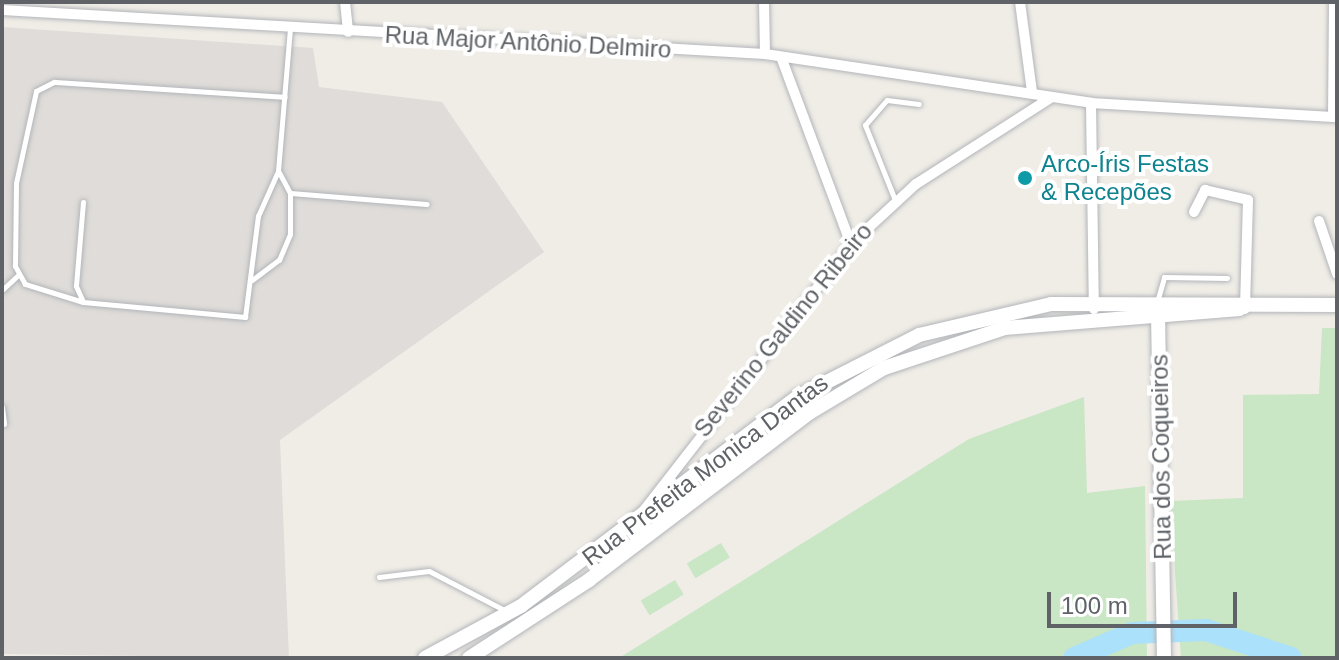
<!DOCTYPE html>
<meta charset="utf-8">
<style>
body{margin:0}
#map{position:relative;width:1339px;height:660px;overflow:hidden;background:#f0ede7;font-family:Helvetica,sans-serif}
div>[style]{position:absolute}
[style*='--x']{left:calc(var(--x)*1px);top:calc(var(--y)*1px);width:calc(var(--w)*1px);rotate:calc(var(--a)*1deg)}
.industrial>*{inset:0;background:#dfdcd9}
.green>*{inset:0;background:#c9e6c5;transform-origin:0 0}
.river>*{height:22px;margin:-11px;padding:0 11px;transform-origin:11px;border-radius:11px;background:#ace1fc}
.roads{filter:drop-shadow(0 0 2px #b2b5b9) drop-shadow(0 0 2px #b2b5b9)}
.lane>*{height:5px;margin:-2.5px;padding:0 2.5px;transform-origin:2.5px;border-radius:2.5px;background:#fff}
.street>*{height:10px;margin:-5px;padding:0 5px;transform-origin:5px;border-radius:5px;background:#fff}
.secondary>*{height:14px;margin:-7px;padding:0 7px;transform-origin:7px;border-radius:7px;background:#fff}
.dots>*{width:22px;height:22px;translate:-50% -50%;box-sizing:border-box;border:4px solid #fff;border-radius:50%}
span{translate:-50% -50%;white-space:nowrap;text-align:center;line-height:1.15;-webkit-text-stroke:8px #fff;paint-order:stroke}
.street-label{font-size:24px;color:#5f6367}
.culture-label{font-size:24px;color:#0d838f}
.left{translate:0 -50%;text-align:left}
.frame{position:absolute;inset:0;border:4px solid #5f6367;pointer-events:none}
.scale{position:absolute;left:1047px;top:592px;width:190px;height:36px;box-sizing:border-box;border:4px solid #5f6367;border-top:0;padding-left:10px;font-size:24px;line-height:28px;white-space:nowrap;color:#5f6367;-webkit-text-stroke:6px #fff;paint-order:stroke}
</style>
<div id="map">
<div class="industrial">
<div style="clip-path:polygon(2px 27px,313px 48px,319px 87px,442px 102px,544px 252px,280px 440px,289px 658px,2px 654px)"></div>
</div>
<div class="green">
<div style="clip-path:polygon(1322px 328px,1337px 328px,1337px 658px,1181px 658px,1170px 501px,1243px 498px,1243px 395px,1319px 394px)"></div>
<div style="clip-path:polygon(1084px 397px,1087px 493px,1145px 486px,1147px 658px,619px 658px,969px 439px)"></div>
<div style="left:721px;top:543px;width:17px;height:40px;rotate:59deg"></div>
<div style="left:675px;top:580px;width:17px;height:40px;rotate:59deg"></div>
</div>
<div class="river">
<div style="--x:1074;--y:658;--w:63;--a:-23.3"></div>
<div style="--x:1132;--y:633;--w:74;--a:-2.3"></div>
<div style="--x:1206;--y:630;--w:89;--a:18.2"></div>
</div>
<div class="roads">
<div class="lane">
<div style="--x:290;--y:193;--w:137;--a:4.6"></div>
<div style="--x:895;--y:200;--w:81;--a:-111.8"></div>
<div style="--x:865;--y:125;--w:33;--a:-49"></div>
<div style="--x:887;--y:100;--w:32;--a:7"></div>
<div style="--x:83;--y:202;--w:84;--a:94.8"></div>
<div style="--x:76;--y:286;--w:17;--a:66"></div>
<div style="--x:83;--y:302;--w:163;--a:5.3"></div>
<div style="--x:245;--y:317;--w:102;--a:-82.7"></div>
<div style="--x:258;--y:216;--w:49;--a:-66"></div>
<div style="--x:278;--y:171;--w:144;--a:-85.2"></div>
<div style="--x:252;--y:280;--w:34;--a:-37"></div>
<div style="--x:279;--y:260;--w:28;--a:-67"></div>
<div style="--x:290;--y:234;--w:41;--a:-90"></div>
<div style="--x:290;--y:193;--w:24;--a:-118"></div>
<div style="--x:2;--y:290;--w:22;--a:-43"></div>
<div style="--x:83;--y:302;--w:61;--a:-162.8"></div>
<div style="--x:25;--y:284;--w:21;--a:-119"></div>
<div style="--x:15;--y:266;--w:83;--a:-89.3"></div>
<div style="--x:16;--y:183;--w:94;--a:-77.7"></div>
<div style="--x:36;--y:91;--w:20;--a:-27"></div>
<div style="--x:54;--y:82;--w:231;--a:3.7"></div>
<div style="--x:1157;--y:302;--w:26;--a:-74"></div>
<div style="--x:1164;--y:277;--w:63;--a:0.9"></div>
<div style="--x:2;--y:407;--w:17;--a:83"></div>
<div style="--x:379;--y:577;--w:50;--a:-6.8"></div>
<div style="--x:429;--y:571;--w:89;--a:27.4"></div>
</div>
<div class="street">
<div style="--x:345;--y:2;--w:30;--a:84"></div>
<div style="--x:764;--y:2;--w:52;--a:88.9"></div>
<div style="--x:1020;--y:2;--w:91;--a:82.4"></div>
<div style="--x:2;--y:10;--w:764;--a:3.3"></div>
<div style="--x:765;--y:54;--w:330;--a:8.5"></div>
<div style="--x:1091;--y:103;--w:246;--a:3.3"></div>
<div style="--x:781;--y:57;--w:200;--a:69.5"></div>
<div style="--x:1091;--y:103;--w:206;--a:89.2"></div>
<div style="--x:1333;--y:117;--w:115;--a:-89.5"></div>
<div style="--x:1194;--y:212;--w:25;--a:-63"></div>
<div style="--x:1205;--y:190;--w:44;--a:13.1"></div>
<div style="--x:1248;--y:200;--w:109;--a:91.6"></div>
<div style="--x:1319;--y:221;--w:56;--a:71.2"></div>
<div style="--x:645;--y:538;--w:19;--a:-126"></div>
<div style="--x:634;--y:523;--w:353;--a:-52.1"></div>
<div style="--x:851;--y:244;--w:88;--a:-42.7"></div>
<div style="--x:916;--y:184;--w:161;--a:-32.6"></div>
</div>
<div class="secondary">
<div style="--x:1158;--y:314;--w:344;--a:89"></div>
<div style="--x:425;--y:658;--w:109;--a:-28.4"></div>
<div style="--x:521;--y:606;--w:348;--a:-37.1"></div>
<div style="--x:799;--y:396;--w:135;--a:-26.9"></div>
<div style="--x:919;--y:335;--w:136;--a:-13.2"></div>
<div style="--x:1051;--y:304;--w:286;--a:0.2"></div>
<div style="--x:469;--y:658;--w:143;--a:-33"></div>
<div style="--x:589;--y:580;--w:276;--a:-37.2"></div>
<div style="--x:809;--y:413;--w:87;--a:-31"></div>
<div style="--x:884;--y:368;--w:127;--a:-18.3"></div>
<div style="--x:1005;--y:328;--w:235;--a:-4.6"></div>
</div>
</div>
<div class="dots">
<div style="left:1025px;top:178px;background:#0f9aa8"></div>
</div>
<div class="street-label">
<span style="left:528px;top:42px;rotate:3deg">Rua Major Antônio Delmiro</span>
<span style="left:783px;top:330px;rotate:-51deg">Severino Galdino Ribeiro</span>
<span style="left:1161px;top:457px;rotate:-91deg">Rua dos Coqueiros</span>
<span style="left:705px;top:470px;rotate:-37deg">Rua Prefeita Monica Dantas</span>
</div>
<div class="culture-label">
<span class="left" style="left:1041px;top:178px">Arco-Íris Festas<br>&amp; Recepões</span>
</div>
<div class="frame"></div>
<div class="scale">100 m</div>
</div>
